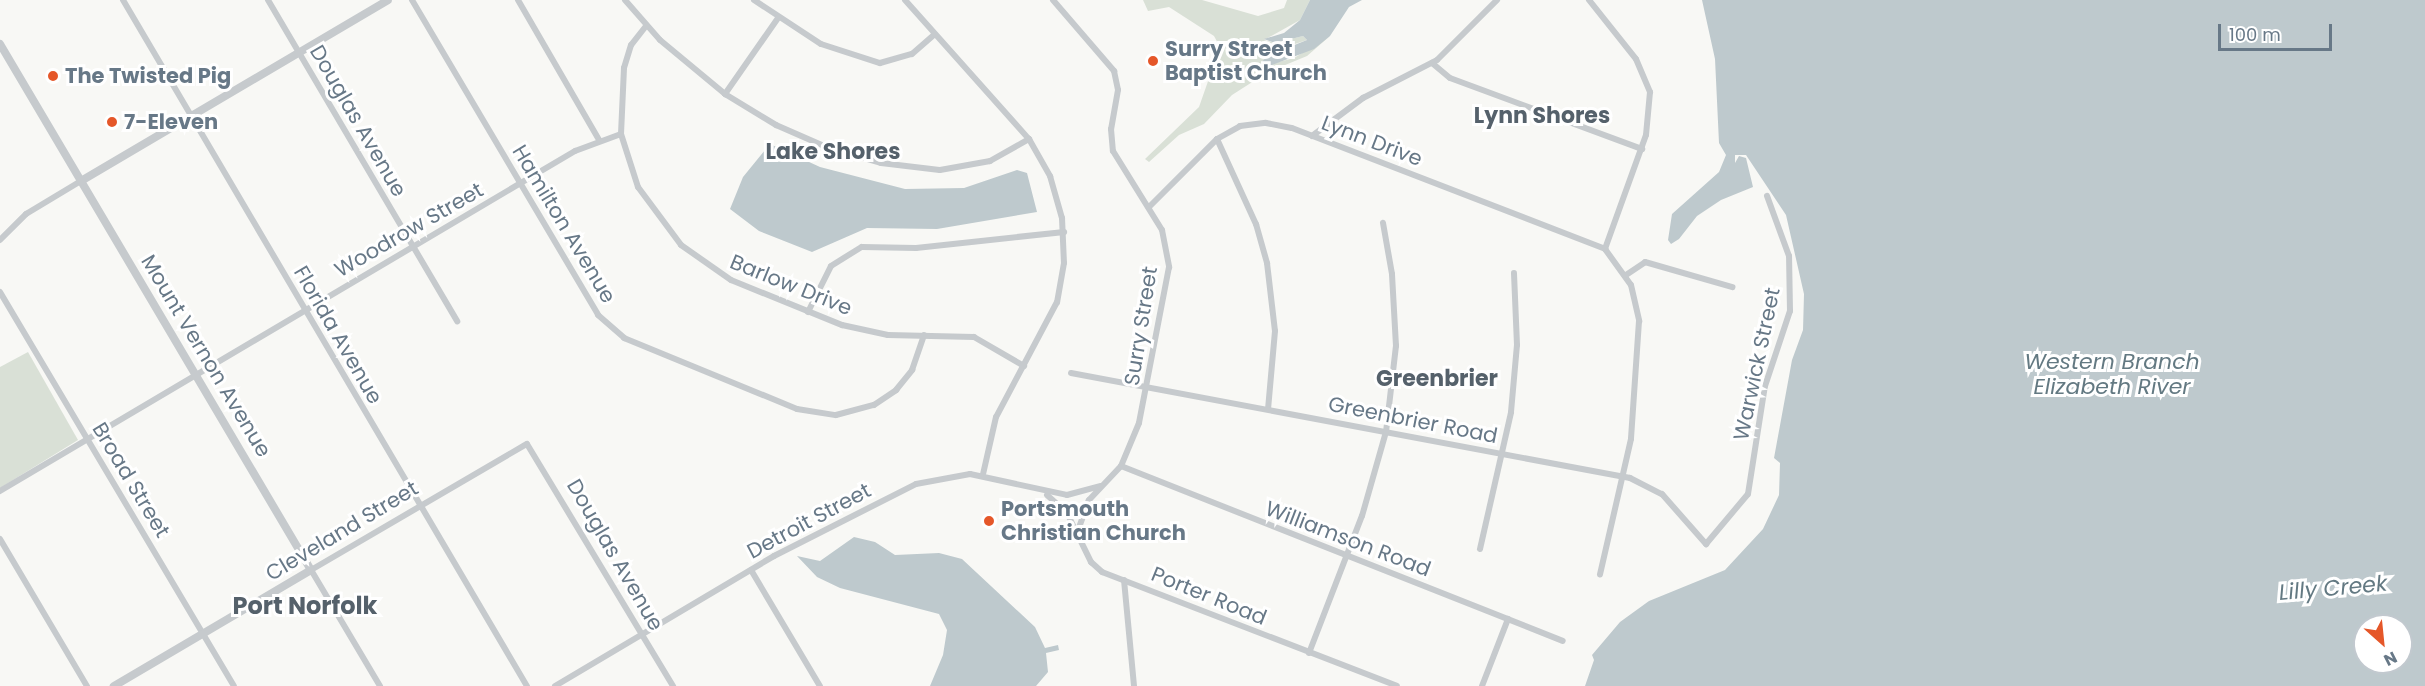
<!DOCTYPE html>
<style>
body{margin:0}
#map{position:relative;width:2425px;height:686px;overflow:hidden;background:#f8f8f5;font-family:Poppins,sans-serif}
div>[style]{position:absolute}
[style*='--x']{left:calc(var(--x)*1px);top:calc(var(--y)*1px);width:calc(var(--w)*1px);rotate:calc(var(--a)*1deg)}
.green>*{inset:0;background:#d9e0d6}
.water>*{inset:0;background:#bec9cd}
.minor>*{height:6px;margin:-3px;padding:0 3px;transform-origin:3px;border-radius:3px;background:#c6cacd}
.tertiary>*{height:8px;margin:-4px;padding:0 4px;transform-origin:4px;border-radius:4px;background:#c6cacd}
.dots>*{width:16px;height:16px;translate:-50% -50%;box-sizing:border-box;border:3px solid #fff;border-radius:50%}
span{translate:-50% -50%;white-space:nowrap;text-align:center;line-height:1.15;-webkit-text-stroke:6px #fff;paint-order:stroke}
.poi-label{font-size:21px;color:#677887;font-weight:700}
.left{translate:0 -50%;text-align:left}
.street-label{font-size:21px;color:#677887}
.neighbourhood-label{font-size:22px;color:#55616b;font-weight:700}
.water-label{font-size:22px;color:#637982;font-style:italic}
.quarter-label{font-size:24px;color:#55616b;font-weight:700}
.north{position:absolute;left:2353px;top:614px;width:60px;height:60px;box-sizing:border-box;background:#fff;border:2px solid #c2c9cf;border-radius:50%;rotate:153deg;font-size:16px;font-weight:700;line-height:24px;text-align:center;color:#677887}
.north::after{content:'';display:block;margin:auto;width:21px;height:27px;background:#e55729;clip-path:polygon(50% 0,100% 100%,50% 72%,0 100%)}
.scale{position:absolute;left:2218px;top:24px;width:114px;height:27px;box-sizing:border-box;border:3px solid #677887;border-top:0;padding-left:8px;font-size:18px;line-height:21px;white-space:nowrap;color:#677887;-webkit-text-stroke:4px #fff;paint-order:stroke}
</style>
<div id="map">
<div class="green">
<div style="clip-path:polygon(1143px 0,1202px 0,1258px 16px,1284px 8px,1287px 0,1310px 0,1300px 20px,1264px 40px,1275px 43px,1303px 36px,1307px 40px,1280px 49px,1255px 68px,1294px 58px,1330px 36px,1307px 56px,1268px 72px,1232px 95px,1204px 124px,1179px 135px,1149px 162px,1145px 159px,1199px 107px,1220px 47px,1214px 36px,1169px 7px,1148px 11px)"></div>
<div style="clip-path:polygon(28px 352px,78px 440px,0 488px,0 367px)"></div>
</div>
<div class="water">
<div style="clip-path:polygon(1310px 0,1362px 0,1349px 7px,1330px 36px,1314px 49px,1254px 72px,1267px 56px,1307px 40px,1303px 36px,1275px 43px,1264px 39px,1284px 33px,1300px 20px)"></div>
<div style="clip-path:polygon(evenodd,1702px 0,2425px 0,2425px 686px,1585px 686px,1594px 660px,1592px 655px,1620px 622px,1649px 601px,1725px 570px,1763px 529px,1779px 495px,1780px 463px,1774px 458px,1792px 360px,1803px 330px,1804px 294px,1786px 215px,1746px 155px,1735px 155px,1735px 163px,1739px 156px,1746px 158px,1753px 187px,1721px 200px,1697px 216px,1679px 239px,1671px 244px,1668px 240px,1672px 214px,1719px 172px,1726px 155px,1719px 143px,1715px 59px,1702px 0,2365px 626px,2401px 626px,2401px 662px,2365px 662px,2365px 626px)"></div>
<div style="clip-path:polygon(770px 144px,820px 167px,905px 189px,964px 188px,1017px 170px,1027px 173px,1037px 212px,937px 229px,867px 228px,812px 252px,759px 231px,730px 209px,743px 177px)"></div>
<div style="clip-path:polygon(854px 537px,875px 542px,895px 555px,939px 553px,962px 559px,1035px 627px,1045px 648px,1058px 645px,1059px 650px,1046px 653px,1048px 672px,1036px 686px,930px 686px,943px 655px,947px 630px,939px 614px,840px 588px,817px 577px,797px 556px,820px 561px)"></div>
</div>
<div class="minor">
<div style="--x:123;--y:0;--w:796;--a:59.51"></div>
<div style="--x:268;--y:0;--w:373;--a:59.5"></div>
<div style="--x:412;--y:0;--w:366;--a:59.4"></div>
<div style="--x:598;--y:315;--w:35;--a:41"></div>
<div style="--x:624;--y:338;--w:187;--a:22.3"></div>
<div style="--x:797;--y:409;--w:39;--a:9"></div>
<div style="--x:836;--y:415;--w:39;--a:-15"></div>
<div style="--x:874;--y:405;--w:27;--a:-34"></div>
<div style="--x:896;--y:390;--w:26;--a:-51"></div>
<div style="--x:912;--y:370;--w:37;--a:-71"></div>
<div style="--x:518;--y:0;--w:162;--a:59.9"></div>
<div style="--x:625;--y:0;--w:53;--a:48.8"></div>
<div style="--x:660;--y:40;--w:85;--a:39.7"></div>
<div style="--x:725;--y:94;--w:60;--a:31.3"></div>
<div style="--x:776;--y:125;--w:55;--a:23.7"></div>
<div style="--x:826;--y:147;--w:57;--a:16.2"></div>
<div style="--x:881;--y:163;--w:59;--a:6.8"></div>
<div style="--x:940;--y:170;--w:51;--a:-10.2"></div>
<div style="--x:990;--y:161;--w:45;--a:-29.4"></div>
<div style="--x:754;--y:0;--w:80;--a:33.3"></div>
<div style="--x:821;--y:44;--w:62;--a:17.9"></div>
<div style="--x:880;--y:63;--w:33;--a:-16"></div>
<div style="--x:912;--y:54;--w:30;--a:-41"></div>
<div style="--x:905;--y:0;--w:186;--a:48.3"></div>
<div style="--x:1029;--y:139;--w:43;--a:60.4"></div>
<div style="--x:1050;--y:176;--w:44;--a:74.1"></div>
<div style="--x:1062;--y:218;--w:45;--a:87.5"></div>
<div style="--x:1064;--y:263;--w:40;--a:100"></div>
<div style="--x:1057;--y:302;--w:130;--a:117.9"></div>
<div style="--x:996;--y:417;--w:58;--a:102.8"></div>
<div style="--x:1053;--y:0;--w:94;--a:49.3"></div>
<div style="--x:1114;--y:71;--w:19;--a:78"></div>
<div style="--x:1118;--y:90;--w:40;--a:100"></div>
<div style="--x:1111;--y:129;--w:22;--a:85"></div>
<div style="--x:1113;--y:151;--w:93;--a:58.2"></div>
<div style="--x:1162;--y:230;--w:38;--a:79"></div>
<div style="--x:1169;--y:267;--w:159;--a:100.9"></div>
<div style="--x:1139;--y:423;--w:47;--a:112.7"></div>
<div style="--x:1121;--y:466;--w:47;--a:133.3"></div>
<div style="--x:1089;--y:500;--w:35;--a:110"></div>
<div style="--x:1589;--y:0;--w:75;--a:51.5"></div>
<div style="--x:1636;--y:59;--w:36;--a:67"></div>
<div style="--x:1650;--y:92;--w:43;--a:95.3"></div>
<div style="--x:1646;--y:135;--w:121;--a:109.8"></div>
<div style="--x:646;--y:26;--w:24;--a:128"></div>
<div style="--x:631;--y:45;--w:24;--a:107"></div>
<div style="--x:624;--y:68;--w:66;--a:92.6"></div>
<div style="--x:621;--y:134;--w:56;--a:72.2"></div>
<div style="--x:638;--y:187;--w:72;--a:53.4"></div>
<div style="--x:681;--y:245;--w:61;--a:35"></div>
<div style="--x:731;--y:280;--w:120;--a:22.1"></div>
<div style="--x:842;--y:325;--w:47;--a:12.3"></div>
<div style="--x:888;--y:335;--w:86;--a:1.3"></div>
<div style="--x:974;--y:337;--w:58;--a:30.1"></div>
<div style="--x:1432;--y:63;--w:23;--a:40"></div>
<div style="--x:1450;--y:78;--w:205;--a:20.3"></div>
<div style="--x:725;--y:94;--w:93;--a:-55.1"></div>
<div style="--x:1312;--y:136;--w:64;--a:-36.7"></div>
<div style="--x:1363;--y:98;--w:83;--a:-27.2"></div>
<div style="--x:1437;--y:60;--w:85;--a:-45"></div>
<div style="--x:1217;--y:139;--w:94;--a:65.4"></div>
<div style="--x:1256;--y:224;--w:41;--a:74.2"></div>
<div style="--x:1267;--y:263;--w:68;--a:83.3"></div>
<div style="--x:1275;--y:331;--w:78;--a:95.1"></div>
<div style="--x:1149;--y:207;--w:96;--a:-45"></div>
<div style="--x:1217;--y:139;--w:26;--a:-29"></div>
<div style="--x:1240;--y:126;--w:26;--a:-7"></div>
<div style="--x:1266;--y:123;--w:26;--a:11"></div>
<div style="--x:1292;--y:128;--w:336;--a:21.1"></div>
<div style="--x:1605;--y:249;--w:44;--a:54.2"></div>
<div style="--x:1631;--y:285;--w:37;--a:77"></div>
<div style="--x:1639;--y:321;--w:118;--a:93.9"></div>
<div style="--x:1631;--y:439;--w:139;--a:102.9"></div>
<div style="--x:0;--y:240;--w:37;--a:-45"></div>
<div style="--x:26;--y:214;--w:64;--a:-31"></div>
<div style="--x:1626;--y:275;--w:23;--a:-34"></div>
<div style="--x:1645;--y:262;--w:91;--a:16"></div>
<div style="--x:0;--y:292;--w:458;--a:59.3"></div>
<div style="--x:808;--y:312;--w:51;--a:-63.4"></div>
<div style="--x:831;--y:266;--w:36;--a:-32"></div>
<div style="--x:862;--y:247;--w:54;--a:1.1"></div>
<div style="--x:916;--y:248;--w:149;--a:-6.2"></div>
<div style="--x:1071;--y:373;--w:569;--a:10.64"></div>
<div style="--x:1630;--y:478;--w:36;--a:27"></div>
<div style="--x:1662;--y:494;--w:67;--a:48.7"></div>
<div style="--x:1706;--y:544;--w:65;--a:-50"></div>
<div style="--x:1748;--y:494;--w:109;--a:-81.1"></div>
<div style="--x:1765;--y:386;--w:79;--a:-71.6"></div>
<div style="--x:1790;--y:311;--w:55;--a:-91"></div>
<div style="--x:1789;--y:256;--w:64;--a:-110.1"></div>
<div style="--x:1121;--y:466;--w:475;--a:21.6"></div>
<div style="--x:0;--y:491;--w:668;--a:-30.6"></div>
<div style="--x:575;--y:151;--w:49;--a:-20.3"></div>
<div style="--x:1047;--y:495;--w:27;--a:42"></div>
<div style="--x:1067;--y:513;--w:55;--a:63.9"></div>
<div style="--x:1091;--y:562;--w:15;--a:42"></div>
<div style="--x:1102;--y:572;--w:316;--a:21.1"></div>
<div style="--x:0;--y:539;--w:171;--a:59.4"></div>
<div style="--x:1480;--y:549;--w:140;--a:-77.2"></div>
<div style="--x:1511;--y:412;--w:67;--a:-84.9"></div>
<div style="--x:1517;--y:345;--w:72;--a:-92.4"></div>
<div style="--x:751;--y:570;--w:135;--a:59.3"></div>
<div style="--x:1124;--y:580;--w:106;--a:84.6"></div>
<div style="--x:1309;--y:653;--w:147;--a:-68.9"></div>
<div style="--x:1362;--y:516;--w:87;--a:-74.1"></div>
<div style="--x:1386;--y:432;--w:87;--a:-83.4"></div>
<div style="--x:1396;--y:346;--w:72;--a:-93.2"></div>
<div style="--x:1392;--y:274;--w:52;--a:-100"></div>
<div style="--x:380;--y:686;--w:135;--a:-120.7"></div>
<div style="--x:311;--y:570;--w:250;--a:-30.3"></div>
<div style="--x:527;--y:444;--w:283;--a:58.9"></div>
<div style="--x:555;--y:686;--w:255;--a:-30.7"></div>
<div style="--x:774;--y:556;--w:159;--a:-26.9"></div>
<div style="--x:916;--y:484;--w:55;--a:-10.5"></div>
<div style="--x:970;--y:474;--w:99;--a:12.2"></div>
<div style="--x:1067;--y:495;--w:35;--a:-15"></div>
<div style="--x:1482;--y:686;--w:72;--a:-68.8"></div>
</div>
<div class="tertiary">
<div style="--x:0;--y:44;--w:611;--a:59.41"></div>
<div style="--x:311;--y:570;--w:229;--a:149.5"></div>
<div style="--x:81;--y:181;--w:356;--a:-30.5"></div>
</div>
<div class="dots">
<div style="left:1153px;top:61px;background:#e55729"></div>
<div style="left:53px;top:76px;background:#e55729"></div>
<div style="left:112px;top:122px;background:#e55729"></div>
<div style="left:989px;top:521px;background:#e55729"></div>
</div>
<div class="poi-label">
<span class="left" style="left:1165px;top:61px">Surry Street<br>Baptist Church</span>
<span class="left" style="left:65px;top:76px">The Twisted Pig</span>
<span class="left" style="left:124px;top:122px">7-Eleven</span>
<span class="left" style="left:1001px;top:521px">Portsmouth<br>Christian Church</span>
</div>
<div class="street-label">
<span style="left:358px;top:121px;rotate:60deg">Douglas Avenue</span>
<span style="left:1372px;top:141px;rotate:21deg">Lynn Drive</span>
<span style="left:564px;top:224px;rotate:59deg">Hamilton Avenue</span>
<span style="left:409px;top:230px;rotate:-30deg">Woodrow Street</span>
<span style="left:791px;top:285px;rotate:22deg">Barlow Drive</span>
<span style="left:1141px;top:326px;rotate:-81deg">Surry Street</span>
<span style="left:338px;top:335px;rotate:60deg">Florida Avenue</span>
<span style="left:206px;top:356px;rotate:59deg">Mount Vernon Avenue</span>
<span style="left:1757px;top:364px;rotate:-78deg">Warwick Street</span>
<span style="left:1413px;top:420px;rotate:11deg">Greenbrier Road</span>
<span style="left:131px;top:480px;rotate:59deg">Broad Street</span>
<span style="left:809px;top:521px;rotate:-28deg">Detroit Street</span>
<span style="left:342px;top:531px;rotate:-31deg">Cleveland Street</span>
<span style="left:1348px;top:539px;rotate:21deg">Williamson Road</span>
<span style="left:615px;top:555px;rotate:60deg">Douglas Avenue</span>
<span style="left:1209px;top:596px;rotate:22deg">Porter Road</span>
</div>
<div class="neighbourhood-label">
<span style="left:1542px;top:116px">Lynn Shores</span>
<span style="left:833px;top:152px">Lake Shores</span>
<span style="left:1437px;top:379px">Greenbrier</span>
</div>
<div class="water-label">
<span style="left:2112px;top:374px">Western Branch<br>Elizabeth River</span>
<span style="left:2333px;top:588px;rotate:-5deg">Lilly Creek</span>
</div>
<div class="quarter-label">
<span style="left:305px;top:606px">Port Norfolk</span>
</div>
<div class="north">N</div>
<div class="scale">100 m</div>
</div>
